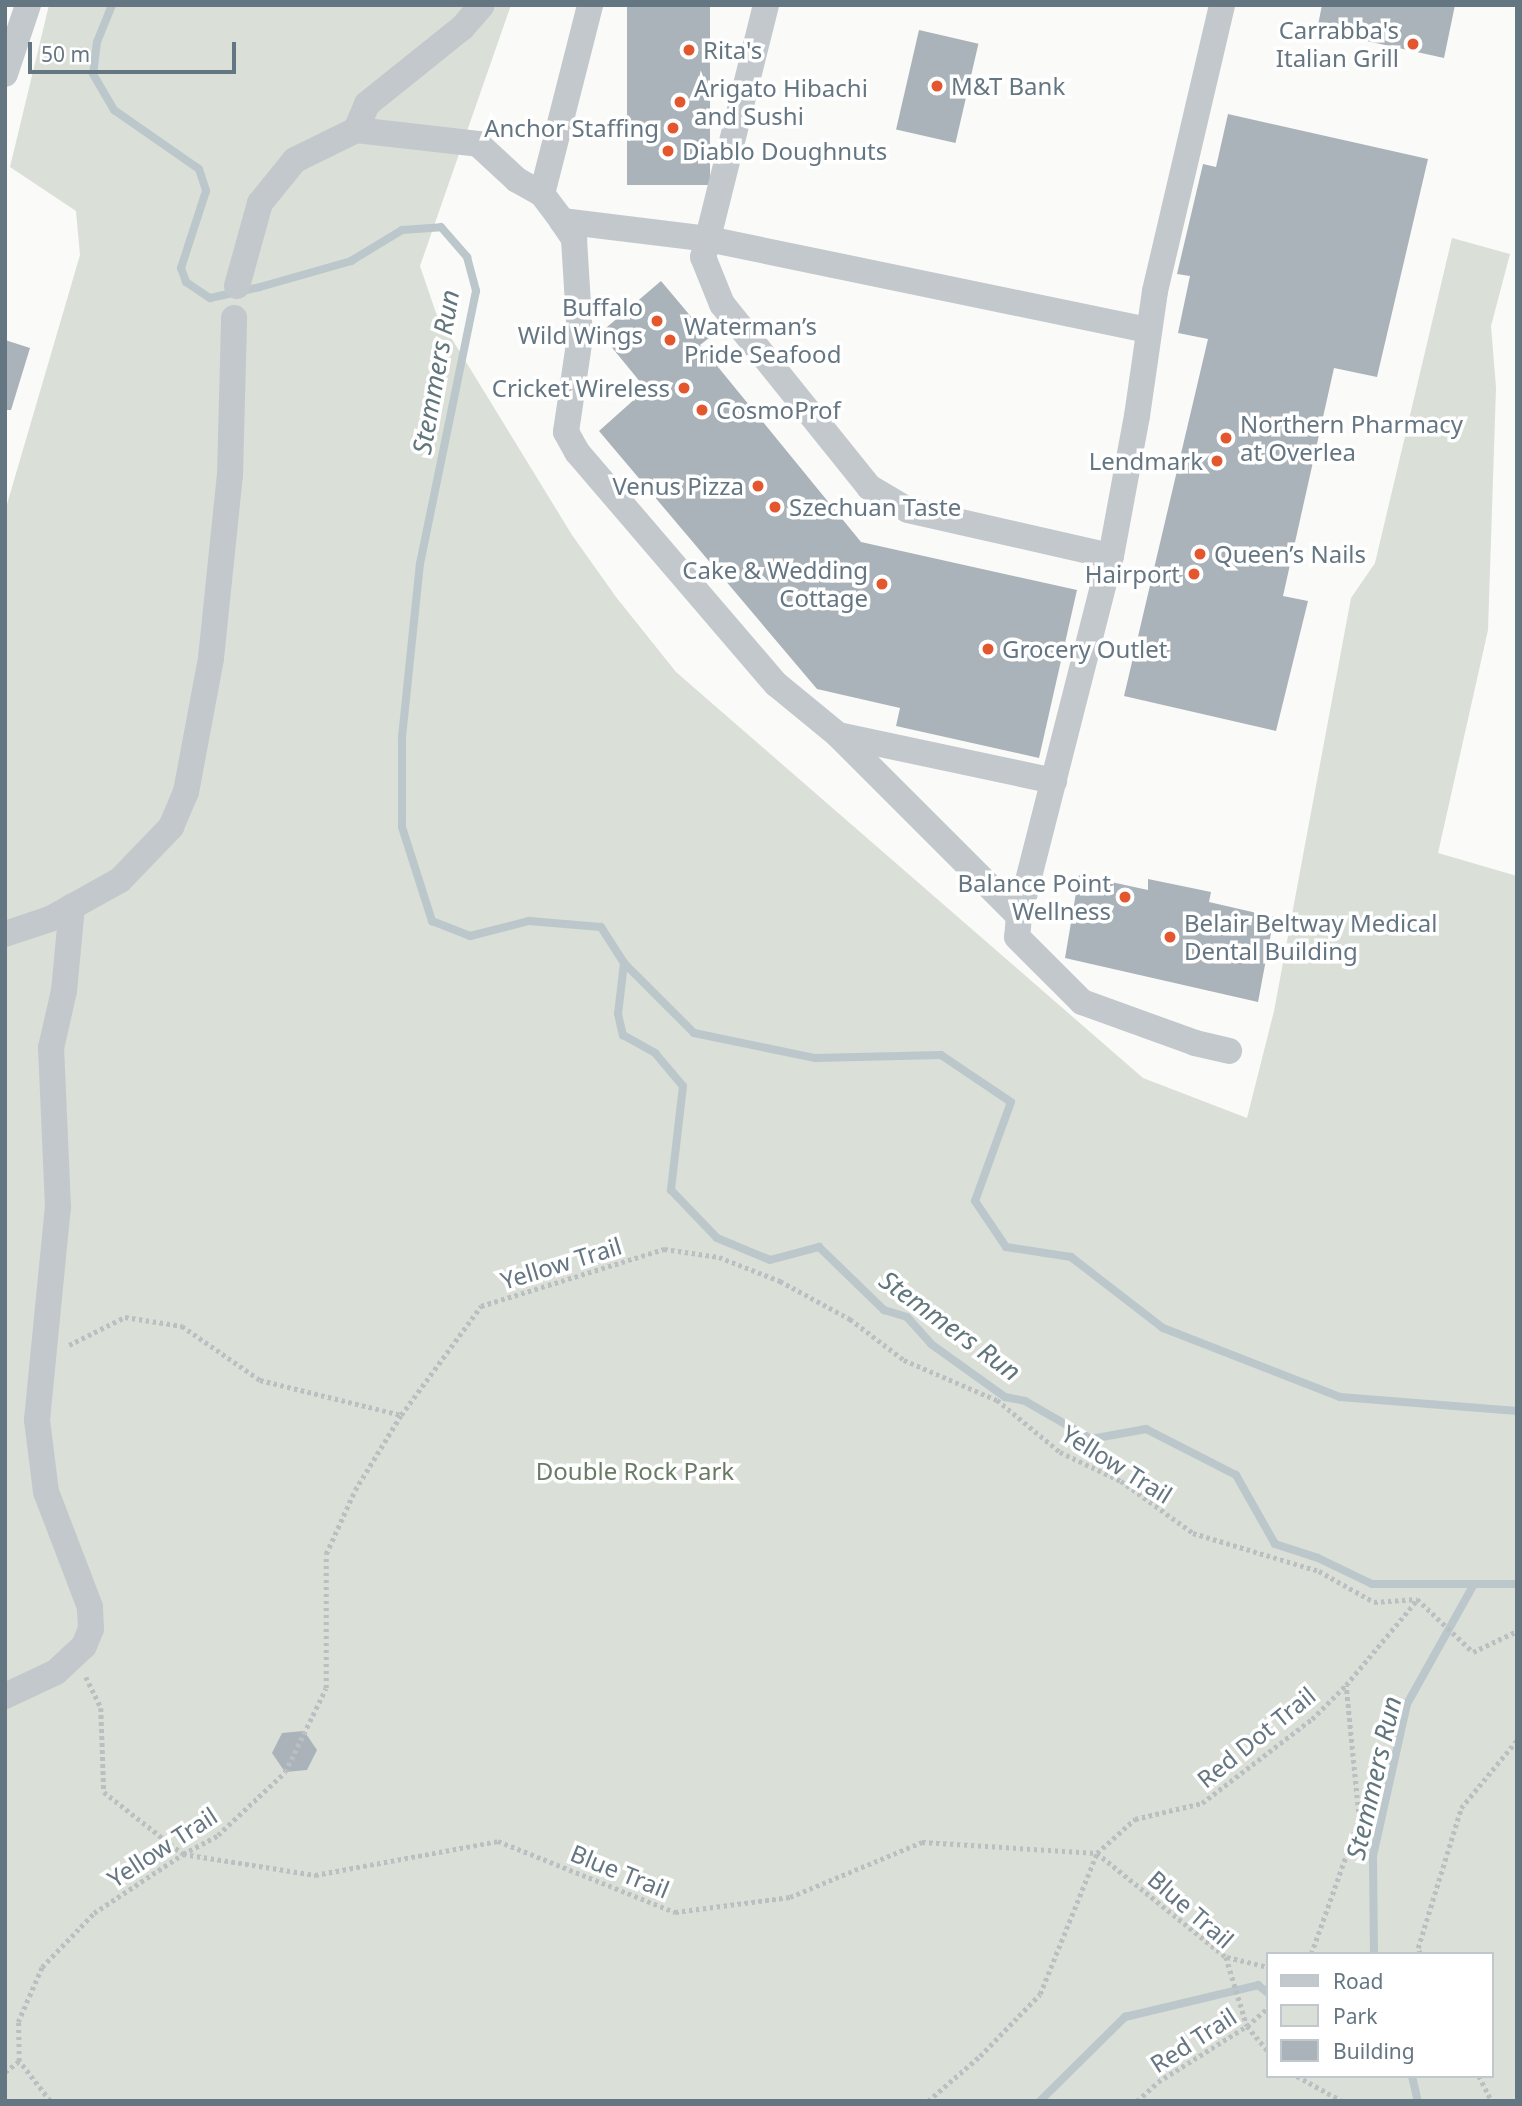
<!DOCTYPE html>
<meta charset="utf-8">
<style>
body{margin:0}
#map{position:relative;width:1522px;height:2106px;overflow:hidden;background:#fafaf8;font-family:"Noto Sans",sans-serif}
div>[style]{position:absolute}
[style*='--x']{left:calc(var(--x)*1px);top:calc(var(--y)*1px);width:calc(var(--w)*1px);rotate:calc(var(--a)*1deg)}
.green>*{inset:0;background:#dadfd7}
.stream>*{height:8px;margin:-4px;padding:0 4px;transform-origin:4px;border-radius:4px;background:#bbc7cb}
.building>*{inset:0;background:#aab3b9;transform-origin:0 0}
.path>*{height:4.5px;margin-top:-2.25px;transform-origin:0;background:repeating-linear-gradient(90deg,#bbbfc2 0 3.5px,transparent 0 7px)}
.minor>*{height:26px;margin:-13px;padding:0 13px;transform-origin:13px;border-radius:13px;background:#c3c8cc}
.dots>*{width:19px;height:19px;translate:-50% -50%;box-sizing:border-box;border:4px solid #fff;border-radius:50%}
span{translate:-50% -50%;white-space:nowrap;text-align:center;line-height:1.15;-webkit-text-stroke:7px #fff;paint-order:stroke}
.poi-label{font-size:24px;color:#657683}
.right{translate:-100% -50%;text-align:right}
.left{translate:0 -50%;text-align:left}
.street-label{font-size:24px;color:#657683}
.park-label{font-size:24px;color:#687a64}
.water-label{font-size:26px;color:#60757c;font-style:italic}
.frame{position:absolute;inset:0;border:7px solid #657683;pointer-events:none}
.legend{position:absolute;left:1266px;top:1952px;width:228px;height:126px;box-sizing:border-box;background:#fff;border:2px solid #c1c8cd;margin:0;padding:9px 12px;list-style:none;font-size:21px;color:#657683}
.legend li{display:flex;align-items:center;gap:14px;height:35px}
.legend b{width:35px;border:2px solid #c1c8cd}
.scale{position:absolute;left:28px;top:42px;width:208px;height:32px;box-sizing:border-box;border:4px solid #657683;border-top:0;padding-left:9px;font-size:21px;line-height:24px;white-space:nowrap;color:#657683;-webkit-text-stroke:5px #fff;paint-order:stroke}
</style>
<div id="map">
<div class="green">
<div style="clip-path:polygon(evenodd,49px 5px,511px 5px,420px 266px,436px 313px,572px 535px,616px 597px,676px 672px,1143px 1078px,1247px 1118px,1274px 1011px,1351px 598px,1375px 563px,1452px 238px,1510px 254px,1491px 326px,1496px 388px,1488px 630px,1438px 853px,1517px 876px,1517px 2101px,5px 2101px,5px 511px,80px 255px,76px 211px,10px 167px,49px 5px,1268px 1954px,1492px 1954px,1492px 2076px,1268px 2076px,1268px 1954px)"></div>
</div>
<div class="stream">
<div style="--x:112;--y:5;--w:40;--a:112"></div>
<div style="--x:97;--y:42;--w:32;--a:97"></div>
<div style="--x:93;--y:74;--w:42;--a:59.7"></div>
<div style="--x:114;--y:110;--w:103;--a:34.8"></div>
<div style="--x:199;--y:169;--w:23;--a:72"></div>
<div style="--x:206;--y:191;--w:81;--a:108"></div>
<div style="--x:181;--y:268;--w:15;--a:70"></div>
<div style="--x:186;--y:282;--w:29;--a:34"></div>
<div style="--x:210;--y:298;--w:51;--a:-12.4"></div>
<div style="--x:260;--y:287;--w:95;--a:-15.9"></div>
<div style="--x:351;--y:261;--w:60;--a:-31.3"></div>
<div style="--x:402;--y:230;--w:39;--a:-4"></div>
<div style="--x:441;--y:227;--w:40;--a:49"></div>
<div style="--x:467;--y:257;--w:35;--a:75"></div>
<div style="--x:476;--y:291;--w:278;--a:101.6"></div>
<div style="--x:420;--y:563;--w:176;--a:95.9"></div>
<div style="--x:402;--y:738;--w:89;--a:90"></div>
<div style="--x:402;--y:827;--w:99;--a:72.3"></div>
<div style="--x:432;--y:921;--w:41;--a:21.5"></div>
<div style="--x:470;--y:936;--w:61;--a:-14.3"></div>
<div style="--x:529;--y:921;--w:72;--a:4.8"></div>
<div style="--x:601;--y:927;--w:43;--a:57.4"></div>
<div style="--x:624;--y:963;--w:99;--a:45"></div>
<div style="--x:694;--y:1033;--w:124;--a:11.7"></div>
<div style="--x:815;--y:1058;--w:126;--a:-1.4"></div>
<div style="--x:941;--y:1055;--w:84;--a:33.9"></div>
<div style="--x:1011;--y:1102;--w:105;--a:110"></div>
<div style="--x:975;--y:1201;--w:55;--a:56"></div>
<div style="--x:1006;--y:1247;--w:66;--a:8.7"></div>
<div style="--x:1071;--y:1257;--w:116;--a:37.7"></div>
<div style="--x:1163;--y:1328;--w:190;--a:21.3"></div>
<div style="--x:1340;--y:1397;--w:178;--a:4.5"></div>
<div style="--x:624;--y:963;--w:51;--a:96.7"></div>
<div style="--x:618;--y:1014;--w:22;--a:77"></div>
<div style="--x:623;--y:1035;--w:37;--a:29"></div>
<div style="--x:655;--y:1053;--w:43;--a:49.7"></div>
<div style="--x:683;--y:1086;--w:105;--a:96.6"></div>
<div style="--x:671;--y:1190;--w:66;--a:46.2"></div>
<div style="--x:717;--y:1238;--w:57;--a:22.5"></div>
<div style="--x:770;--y:1260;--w:51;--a:-14.9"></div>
<div style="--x:819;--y:1247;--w:91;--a:44.1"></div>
<div style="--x:884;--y:1310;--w:24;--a:17"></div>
<div style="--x:907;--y:1317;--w:36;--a:48"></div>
<div style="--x:931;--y:1344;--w:91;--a:35.6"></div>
<div style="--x:1005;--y:1397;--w:20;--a:11"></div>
<div style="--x:1025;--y:1401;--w:76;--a:29.9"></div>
<div style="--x:1091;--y:1439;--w:56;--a:-10.3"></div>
<div style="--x:1146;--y:1429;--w:101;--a:27.1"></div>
<div style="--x:1236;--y:1475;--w:79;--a:60.5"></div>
<div style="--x:1275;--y:1544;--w:45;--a:18"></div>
<div style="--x:1318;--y:1558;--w:60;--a:25.7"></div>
<div style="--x:1372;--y:1584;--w:102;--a:0"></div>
<div style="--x:1374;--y:1954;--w:98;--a:-90.6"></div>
<div style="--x:1373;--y:1856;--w:156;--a:-77.4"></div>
<div style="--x:1407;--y:1704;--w:137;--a:-60.8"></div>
<div style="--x:1474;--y:1584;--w:43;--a:0"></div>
<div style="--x:1412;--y:2076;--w:26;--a:77"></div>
<div style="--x:1040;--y:2101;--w:120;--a:-44.7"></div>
<div style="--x:1125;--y:2017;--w:137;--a:-13.5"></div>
<div style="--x:1258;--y:1985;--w:13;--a:39"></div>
</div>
<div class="building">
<div style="left:627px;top:5px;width:83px;height:180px"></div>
<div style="clip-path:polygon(1322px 5px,1455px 5px,1444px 58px,1317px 30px)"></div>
<div style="left:919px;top:30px;width:61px;height:102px;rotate:13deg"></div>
<div style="clip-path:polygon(1228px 114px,1428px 159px,1377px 377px,1334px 368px,1283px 596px,1308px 601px,1276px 731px,1124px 696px,1208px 339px,1178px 333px,1190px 276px,1177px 274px,1203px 164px,1216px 167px)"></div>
<div style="clip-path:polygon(661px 281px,709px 338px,700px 345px,861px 542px,1077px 590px,1039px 758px,896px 726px,900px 708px,817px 689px,599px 431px,646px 389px,600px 333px)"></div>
<div style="clip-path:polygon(5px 340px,30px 348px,11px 410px,5px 410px)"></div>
<div style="clip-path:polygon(1079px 875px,1148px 890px,1148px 879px,1211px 892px,1209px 902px,1274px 917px,1258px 1002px,1065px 958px)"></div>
<div style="clip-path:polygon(304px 1731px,317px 1750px,307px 1770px,285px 1772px,272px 1753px,282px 1733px)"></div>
</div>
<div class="path">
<div style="--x:69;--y:1345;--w:63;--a:-26.6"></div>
<div style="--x:125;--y:1317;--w:58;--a:9"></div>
<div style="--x:182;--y:1326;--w:95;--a:34.7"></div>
<div style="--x:260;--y:1380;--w:145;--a:13.9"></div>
<div style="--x:86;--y:1677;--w:34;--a:64"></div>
<div style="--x:101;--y:1708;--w:84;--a:88"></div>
<div style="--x:104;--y:1792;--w:100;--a:38.1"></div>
<div style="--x:183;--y:1854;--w:134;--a:9"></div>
<div style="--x:315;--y:1875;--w:186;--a:-10.5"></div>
<div style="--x:498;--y:1841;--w:191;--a:21.9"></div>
<div style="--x:675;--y:1912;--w:116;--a:-7.4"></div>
<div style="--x:790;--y:1897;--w:143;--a:-22.6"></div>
<div style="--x:922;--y:1842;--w:175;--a:3.6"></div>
<div style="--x:1097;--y:1853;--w:166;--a:38.9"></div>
<div style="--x:1226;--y:1957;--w:72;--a:73.1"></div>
<div style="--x:1247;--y:2026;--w:33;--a:50"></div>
<div style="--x:1311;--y:1954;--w:143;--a:-70.4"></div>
<div style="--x:1359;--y:1819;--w:134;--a:-95.6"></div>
<div style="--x:1420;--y:1954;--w:6;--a:-108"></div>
<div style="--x:1418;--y:1948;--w:146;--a:-72.9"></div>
<div style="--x:1461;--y:1808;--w:88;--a:-50.5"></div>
<div style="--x:1227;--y:1957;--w:42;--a:13.7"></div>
<div style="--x:5;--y:2072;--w:18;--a:-38"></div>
<div style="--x:1297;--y:2076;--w:51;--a:29.1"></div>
<div style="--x:1479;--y:2076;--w:28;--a:63"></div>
<div style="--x:50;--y:2101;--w:51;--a:-127.8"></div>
<div style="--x:19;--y:2061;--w:39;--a:-91"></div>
<div style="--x:18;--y:2022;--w:60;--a:-66.4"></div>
<div style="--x:42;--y:1967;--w:75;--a:-46.1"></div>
<div style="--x:94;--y:1913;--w:107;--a:-33.5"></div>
<div style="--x:183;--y:1854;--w:40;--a:-28"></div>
<div style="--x:218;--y:1835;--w:92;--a:-43.2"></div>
<div style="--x:285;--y:1772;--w:93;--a:-64"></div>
<div style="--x:326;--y:1688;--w:134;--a:-90"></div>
<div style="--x:326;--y:1554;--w:70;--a:-65.6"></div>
<div style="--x:355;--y:1490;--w:88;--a:-58.5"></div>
<div style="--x:401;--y:1415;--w:135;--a:-53.7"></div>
<div style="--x:481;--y:1306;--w:192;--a:-17.3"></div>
<div style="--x:664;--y:1249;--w:56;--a:8.3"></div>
<div style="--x:719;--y:1257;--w:66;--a:21.5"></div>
<div style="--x:780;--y:1281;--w:80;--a:28.5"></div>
<div style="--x:850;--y:1319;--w:68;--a:37.2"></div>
<div style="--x:904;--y:1360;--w:101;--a:23.3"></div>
<div style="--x:997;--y:1400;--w:82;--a:39.5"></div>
<div style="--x:1060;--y:1452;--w:68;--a:25.4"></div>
<div style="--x:1121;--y:1481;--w:89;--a:35.8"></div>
<div style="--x:1193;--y:1533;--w:132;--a:16.8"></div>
<div style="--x:1319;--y:1571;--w:63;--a:29.4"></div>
<div style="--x:1374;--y:1602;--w:43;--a:-4"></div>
<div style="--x:1417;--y:1599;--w:77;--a:43.4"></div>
<div style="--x:1473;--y:1652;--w:49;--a:-25.5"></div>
<div style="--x:928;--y:2101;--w:69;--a:-40.9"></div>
<div style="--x:980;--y:2056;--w:86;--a:-45.9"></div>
<div style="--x:1040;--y:1994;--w:152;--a:-68"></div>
<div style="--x:1097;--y:1853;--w:51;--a:-41.8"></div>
<div style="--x:1135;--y:1819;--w:69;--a:-13.4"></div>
<div style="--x:1202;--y:1803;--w:138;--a:-37.4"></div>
<div style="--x:1312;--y:1719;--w:48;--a:-45"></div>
<div style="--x:1346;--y:1685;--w:111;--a:-50.1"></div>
<div style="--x:1137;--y:2101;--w:28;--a:-42"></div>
<div style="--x:1158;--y:2082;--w:105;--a:-32.2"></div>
<div style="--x:1247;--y:2026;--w:28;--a:-41"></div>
</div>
<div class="minor">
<div style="--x:766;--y:5;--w:260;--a:104"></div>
<div style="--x:703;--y:257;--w:51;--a:68"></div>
<div style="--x:722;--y:304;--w:235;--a:51.2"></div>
<div style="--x:869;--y:487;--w:45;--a:30.5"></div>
<div style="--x:908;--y:510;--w:208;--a:12.8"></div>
<div style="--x:1111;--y:556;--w:142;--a:-79.5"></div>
<div style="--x:1137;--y:416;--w:126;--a:-81.8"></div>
<div style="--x:1155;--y:291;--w:294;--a:-76.8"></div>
<div style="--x:5;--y:74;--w:73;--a:-71.6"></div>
<div style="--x:356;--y:130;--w:123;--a:6.5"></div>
<div style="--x:478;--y:144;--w:53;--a:42.7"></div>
<div style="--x:517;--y:180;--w:29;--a:29"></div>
<div style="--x:542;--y:194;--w:34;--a:53"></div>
<div style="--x:562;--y:221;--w:147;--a:7"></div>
<div style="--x:708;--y:239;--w:450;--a:11.7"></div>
<div style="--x:542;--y:194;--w:195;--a:-75.7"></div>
<div style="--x:562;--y:221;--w:22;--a:56"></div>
<div style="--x:574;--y:239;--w:98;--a:86.5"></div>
<div style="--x:580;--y:337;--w:96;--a:98.4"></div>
<div style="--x:566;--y:432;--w:23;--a:61"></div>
<div style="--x:577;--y:452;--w:306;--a:49.4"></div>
<div style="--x:776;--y:684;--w:80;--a:39.4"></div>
<div style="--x:838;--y:735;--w:221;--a:12"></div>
<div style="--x:237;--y:286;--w:86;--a:-74.5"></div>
<div style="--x:260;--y:203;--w:55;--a:-50.9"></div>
<div style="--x:295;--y:160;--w:68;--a:-26.2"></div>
<div style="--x:356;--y:130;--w:28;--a:-67"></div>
<div style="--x:367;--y:104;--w:122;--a:-38.7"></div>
<div style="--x:462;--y:28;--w:30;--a:-49"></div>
<div style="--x:838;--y:735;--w:256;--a:45"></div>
<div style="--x:1019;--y:916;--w:21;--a:95"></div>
<div style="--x:1017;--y:937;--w:92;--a:45"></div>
<div style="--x:1082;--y:1002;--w:120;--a:19.9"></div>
<div style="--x:1195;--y:1043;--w:35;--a:13"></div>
<div style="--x:1019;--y:916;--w:372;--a:-75.7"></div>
<div style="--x:5;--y:934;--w:47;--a:-18.4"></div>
<div style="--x:50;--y:919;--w:80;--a:-29.1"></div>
<div style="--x:120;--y:880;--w:74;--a:-46.1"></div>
<div style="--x:171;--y:827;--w:38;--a:-67"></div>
<div style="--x:186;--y:792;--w:136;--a:-79.4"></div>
<div style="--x:211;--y:658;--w:184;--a:-84.1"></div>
<div style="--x:230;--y:475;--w:157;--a:-88.5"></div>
<div style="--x:5;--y:1696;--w:56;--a:-25.2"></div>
<div style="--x:56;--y:1672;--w:38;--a:-43"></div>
<div style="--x:84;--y:1646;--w:18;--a:-68"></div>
<div style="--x:91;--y:1629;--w:22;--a:-93"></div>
<div style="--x:90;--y:1607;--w:123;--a:-110.9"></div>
<div style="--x:46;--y:1492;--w:73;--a:-97.1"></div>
<div style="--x:37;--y:1420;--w:214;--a:-84.4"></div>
<div style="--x:58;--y:1207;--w:159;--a:-92.5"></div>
<div style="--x:51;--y:1048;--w:58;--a:-77.2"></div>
<div style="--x:64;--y:991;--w:85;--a:-84.6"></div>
</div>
<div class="dots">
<div style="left:1413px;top:44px;background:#e4572e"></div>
<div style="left:689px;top:50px;background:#e4572e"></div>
<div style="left:937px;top:86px;background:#e4572e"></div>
<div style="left:680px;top:102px;background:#e4572e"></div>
<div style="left:673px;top:128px;background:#e4572e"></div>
<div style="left:668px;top:151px;background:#e4572e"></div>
<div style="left:657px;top:321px;background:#e4572e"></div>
<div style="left:670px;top:340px;background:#e4572e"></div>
<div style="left:684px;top:388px;background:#e4572e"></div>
<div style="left:702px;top:410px;background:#e4572e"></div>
<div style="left:1226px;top:438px;background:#e4572e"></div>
<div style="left:1217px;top:461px;background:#e4572e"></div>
<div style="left:758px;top:486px;background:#e4572e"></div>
<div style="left:775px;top:507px;background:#e4572e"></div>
<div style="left:1200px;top:554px;background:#e4572e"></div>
<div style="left:1194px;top:574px;background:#e4572e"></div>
<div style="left:882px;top:584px;background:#e4572e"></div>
<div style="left:988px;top:649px;background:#e4572e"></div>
<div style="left:1125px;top:897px;background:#e4572e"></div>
<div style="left:1170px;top:937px;background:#e4572e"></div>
</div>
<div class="poi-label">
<span class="right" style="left:1399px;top:44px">Carrabba's<br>Italian Grill</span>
<span class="left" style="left:703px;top:50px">Rita's</span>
<span class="left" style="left:951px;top:86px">M&amp;T Bank</span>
<span class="left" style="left:694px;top:102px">Arigato Hibachi<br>and Sushi</span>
<span class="right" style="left:659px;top:128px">Anchor Staffing</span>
<span class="left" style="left:682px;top:151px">Diablo Doughnuts</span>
<span class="right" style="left:643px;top:321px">Buffalo<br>Wild Wings</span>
<span class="left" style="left:684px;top:340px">Waterman’s<br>Pride Seafood</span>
<span class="right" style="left:670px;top:388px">Cricket Wireless</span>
<span class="left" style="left:716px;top:410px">CosmoProf</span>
<span class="left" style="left:1240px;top:438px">Northern Pharmacy<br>at Overlea</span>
<span class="right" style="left:1203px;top:461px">Lendmark</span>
<span class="right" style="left:744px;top:486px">Venus Pizza</span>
<span class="left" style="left:789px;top:507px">Szechuan Taste</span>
<span class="left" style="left:1214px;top:554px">Queen’s Nails</span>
<span class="right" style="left:868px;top:584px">Cake &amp; Wedding<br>Cottage</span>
<span class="right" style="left:1180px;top:574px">Hairport</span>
<span class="left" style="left:1002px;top:649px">Grocery Outlet</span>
<span class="right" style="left:1111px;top:897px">Balance Point<br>Wellness</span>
<span class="left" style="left:1184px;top:937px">Belair Beltway Medical<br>Dental Building</span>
</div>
<div class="street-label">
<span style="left:561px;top:1263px;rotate:-17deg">Yellow Trail</span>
<span style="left:1117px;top:1464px;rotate:32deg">Yellow Trail</span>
<span style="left:1256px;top:1737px;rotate:-39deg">Red Dot Trail</span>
<span style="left:162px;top:1847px;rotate:-33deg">Yellow Trail</span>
<span style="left:620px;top:1871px;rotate:22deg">Blue Trail</span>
<span style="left:1191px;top:1909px;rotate:41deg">Blue Trail</span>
<span style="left:1193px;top:2040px;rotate:-33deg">Red Trail</span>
</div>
<div class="park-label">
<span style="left:635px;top:1471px">Double Rock Park</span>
</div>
<div class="water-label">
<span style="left:436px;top:372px;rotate:-80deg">Stemmers Run</span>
<span style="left:950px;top:1326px;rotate:36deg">Stemmers Run</span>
<span style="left:1374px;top:1778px;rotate:-77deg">Stemmers Run</span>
</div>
<div class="frame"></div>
<ul class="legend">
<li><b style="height:9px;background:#c3c8cc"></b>Road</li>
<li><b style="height:19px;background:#dadfd7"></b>Park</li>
<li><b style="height:19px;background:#aab3b9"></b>Building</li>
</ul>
<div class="scale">50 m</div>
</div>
